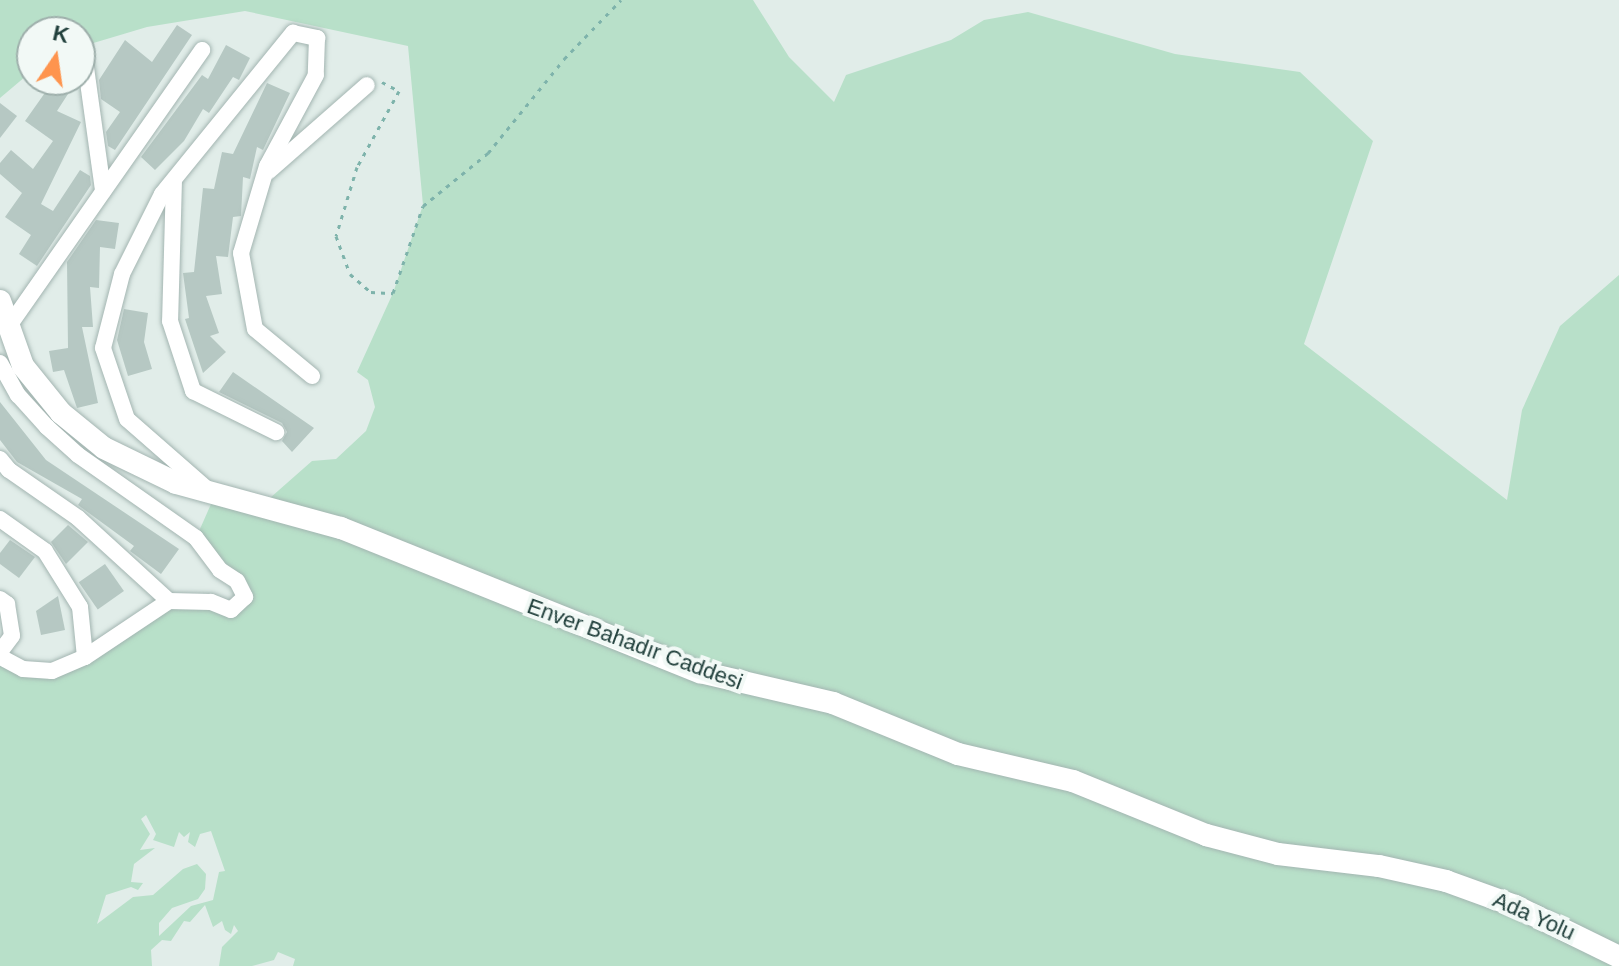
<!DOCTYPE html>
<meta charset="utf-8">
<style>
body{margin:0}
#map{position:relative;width:1619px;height:966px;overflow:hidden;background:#e1ede9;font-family:Helvetica,sans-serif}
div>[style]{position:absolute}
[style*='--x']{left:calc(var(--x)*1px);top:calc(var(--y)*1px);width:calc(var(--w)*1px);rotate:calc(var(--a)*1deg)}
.green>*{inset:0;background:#b8e0c9}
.building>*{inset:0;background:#b6c8c3;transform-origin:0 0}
.path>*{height:3px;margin-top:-1.5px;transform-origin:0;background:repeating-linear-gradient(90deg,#7eb3ab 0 4px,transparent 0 10px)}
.roads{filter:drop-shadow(0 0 2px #a3b5b1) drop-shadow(0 0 2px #a3b5b1)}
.minor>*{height:16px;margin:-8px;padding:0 8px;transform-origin:8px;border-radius:8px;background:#fff}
.secondary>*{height:22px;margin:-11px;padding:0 11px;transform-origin:11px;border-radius:11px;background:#fff}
span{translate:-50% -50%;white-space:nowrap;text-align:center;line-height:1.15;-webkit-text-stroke:8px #f2f9f6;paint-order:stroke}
.street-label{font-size:22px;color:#203f3b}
.north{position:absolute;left:16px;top:16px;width:80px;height:80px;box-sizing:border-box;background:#f2f9f6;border:2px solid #9eafab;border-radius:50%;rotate:13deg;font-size:22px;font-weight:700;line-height:32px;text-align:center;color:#203f3b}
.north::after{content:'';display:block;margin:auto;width:28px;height:36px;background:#fe944e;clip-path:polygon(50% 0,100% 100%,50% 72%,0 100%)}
</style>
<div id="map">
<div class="green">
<div style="clip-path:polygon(evenodd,0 0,753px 0,789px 57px,834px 102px,846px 75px,951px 40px,984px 20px,1028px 12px,1175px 54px,1300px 72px,1373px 141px,1304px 344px,1507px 500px,1522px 410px,1560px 326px,1619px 275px,1619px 966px,293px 966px,295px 959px,278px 952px,274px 960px,252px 966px,219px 966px,222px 947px,238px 931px,234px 925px,231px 934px,225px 930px,222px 921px,213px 927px,205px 905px,190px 922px,184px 921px,171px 941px,162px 940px,151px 950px,152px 966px,0 966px,0 657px,52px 671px,169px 601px,222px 608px,245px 597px,196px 538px,215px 495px,262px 505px,312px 461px,336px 459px,366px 431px,375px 407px,368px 380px,357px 372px,393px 293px,423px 205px,408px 46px,245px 11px,147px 27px,80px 47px,80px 32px,32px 32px,32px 71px,0 98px,0 0,146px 815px,156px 834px,153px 840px,174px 847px,179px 832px,184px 837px,190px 832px,188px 842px,195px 847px,200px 834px,211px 831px,225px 871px,219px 872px,213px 900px,191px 906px,159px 936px,159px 923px,172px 908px,198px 899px,205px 889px,206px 874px,197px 864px,183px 869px,153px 895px,133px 897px,97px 924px,106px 895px,131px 887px,138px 890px,143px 883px,131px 882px,134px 864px,155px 848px,140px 850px,150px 834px,141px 819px,146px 815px)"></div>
</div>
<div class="building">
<div style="clip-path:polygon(177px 25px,192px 35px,115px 150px,108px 146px,106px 132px,120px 112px,101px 99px,99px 80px,125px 40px,152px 62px)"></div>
<div style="clip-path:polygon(226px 45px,250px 58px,239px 80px,233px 77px,209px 113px,203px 109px,184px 141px,155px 170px,141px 157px,202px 75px,208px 79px)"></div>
<div style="clip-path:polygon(54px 80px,77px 80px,57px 111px,81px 122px,41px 204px,53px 211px,80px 170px,90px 176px,91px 185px,37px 266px,19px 254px,31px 235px,5px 217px,22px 193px,0 174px,0 163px,11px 150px,33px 169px,53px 141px,25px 121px)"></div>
<div style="clip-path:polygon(267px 83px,290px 93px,263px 150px,257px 147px,250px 179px,243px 177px,241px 216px,233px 217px,228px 257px,216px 256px,222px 294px,206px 296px,219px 333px,210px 336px,226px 352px,203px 373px,185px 319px,189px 318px,183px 273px,194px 272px,203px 188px,214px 189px,222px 152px,233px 154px)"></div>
<div style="clip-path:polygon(0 103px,17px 116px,0 138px)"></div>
<div style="clip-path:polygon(96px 220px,119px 223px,115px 249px,100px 247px,99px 288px,90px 287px,93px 327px,82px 327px,98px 403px,77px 408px,64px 370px,53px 372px,49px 351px,68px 348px,67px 262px)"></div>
<div style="clip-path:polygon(124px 309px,148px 313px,144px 342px,152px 369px,128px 376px,117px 340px)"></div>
<div style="clip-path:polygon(233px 372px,314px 428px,292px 452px,282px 441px,287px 432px,282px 423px,219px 392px)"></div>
<div style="clip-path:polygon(0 402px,46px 460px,179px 549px,161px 574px,130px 551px,134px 546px,78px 505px,82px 499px,17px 462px,0 440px)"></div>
<div style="clip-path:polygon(68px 525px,88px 542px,66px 564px,51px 542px)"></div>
<div style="clip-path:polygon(10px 540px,35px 557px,19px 578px,0 564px,0 553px)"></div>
<div style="left:105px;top:564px;width:33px;height:32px;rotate:55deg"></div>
<div style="clip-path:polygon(58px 596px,65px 630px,41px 635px,36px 611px)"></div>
</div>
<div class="path">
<div style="--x:382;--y:82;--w:19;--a:28"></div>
<div style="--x:399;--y:91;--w:87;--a:118.9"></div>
<div style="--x:357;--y:167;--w:72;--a:106.9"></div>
<div style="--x:336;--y:236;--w:40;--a:69.8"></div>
<div style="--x:350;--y:274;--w:28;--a:41"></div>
<div style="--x:371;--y:292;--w:22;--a:3"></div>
<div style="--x:393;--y:293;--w:92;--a:-71"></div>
<div style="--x:423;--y:206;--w:84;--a:-39.2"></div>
<div style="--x:488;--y:153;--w:121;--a:-51"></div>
<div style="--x:564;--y:59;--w:82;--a:-46"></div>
</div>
<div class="roads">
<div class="minor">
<div style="--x:83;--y:46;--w:146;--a:82.1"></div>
<div style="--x:269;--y:171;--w:130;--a:-41.3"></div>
<div style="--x:174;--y:180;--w:141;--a:91.6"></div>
<div style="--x:170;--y:321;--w:74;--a:71.8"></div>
<div style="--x:193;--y:391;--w:93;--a:26.3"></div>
<div style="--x:9;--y:326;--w:337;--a:-55"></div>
<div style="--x:0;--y:363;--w:37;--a:61"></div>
<div style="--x:18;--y:395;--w:43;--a:47.8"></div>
<div style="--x:47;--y:427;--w:42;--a:42.1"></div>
<div style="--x:78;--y:455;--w:144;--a:35.1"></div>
<div style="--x:196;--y:538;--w:40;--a:53"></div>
<div style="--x:220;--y:570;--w:20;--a:33"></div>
<div style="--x:237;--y:581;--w:18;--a:63"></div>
<div style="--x:245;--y:597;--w:19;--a:137"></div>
<div style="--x:231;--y:610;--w:22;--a:-158"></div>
<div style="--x:211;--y:602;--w:42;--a:-178.6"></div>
<div style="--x:169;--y:601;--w:101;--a:146.3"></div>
<div style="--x:85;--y:657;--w:36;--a:157"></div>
<div style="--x:52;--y:671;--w:29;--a:-176"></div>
<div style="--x:23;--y:669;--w:26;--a:-152"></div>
<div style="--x:0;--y:459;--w:14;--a:51"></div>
<div style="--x:9;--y:470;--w:84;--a:34.8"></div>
<div style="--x:78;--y:518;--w:123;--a:42.4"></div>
<div style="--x:207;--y:489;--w:106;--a:-138.8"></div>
<div style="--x:127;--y:419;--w:75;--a:-108.7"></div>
<div style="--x:103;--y:348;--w:76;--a:-75.6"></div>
<div style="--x:122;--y:274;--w:89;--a:-63.4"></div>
<div style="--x:162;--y:194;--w:208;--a:-50.9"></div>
<div style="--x:293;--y:33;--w:25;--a:12"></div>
<div style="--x:317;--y:38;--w:37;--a:92"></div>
<div style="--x:316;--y:75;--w:103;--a:118.3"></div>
<div style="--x:267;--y:166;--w:91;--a:106.6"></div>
<div style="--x:241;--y:253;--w:77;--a:79.6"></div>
<div style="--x:255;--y:329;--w:74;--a:39.5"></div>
<div style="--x:0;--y:519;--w:55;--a:35.4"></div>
<div style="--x:45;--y:551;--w:66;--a:58"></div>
<div style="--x:80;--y:607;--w:50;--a:84.3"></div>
<div style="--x:0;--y:599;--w:9;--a:36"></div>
<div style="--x:7;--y:604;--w:32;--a:81"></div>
<div style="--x:12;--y:636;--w:20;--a:127"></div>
</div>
<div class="secondary">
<div style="--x:0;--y:301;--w:69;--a:70.5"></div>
<div style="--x:23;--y:366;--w:60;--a:51"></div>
<div style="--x:61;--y:413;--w:55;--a:39.1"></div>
<div style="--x:104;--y:448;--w:80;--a:25.9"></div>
<div style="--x:176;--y:483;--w:171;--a:15.3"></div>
<div style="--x:341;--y:528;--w:387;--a:21.9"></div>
<div style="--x:700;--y:672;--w:137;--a:13.1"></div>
<div style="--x:833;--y:703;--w:135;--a:22.2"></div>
<div style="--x:958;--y:754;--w:118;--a:13.2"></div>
<div style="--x:1073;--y:781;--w:144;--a:22.1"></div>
<div style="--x:1206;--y:835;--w:74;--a:14.8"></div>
<div style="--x:1278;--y:854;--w:102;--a:6.8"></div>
<div style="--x:1379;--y:866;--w:69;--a:12.6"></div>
<div style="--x:1446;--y:881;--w:73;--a:19.9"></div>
<div style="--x:1515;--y:906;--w:116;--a:26.1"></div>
</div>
</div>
<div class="street-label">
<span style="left:635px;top:644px;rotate:20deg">Enver Bahadır Caddesi</span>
<span style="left:1534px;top:916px;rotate:24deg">Ada Yolu</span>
</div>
<div class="north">K</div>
</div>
